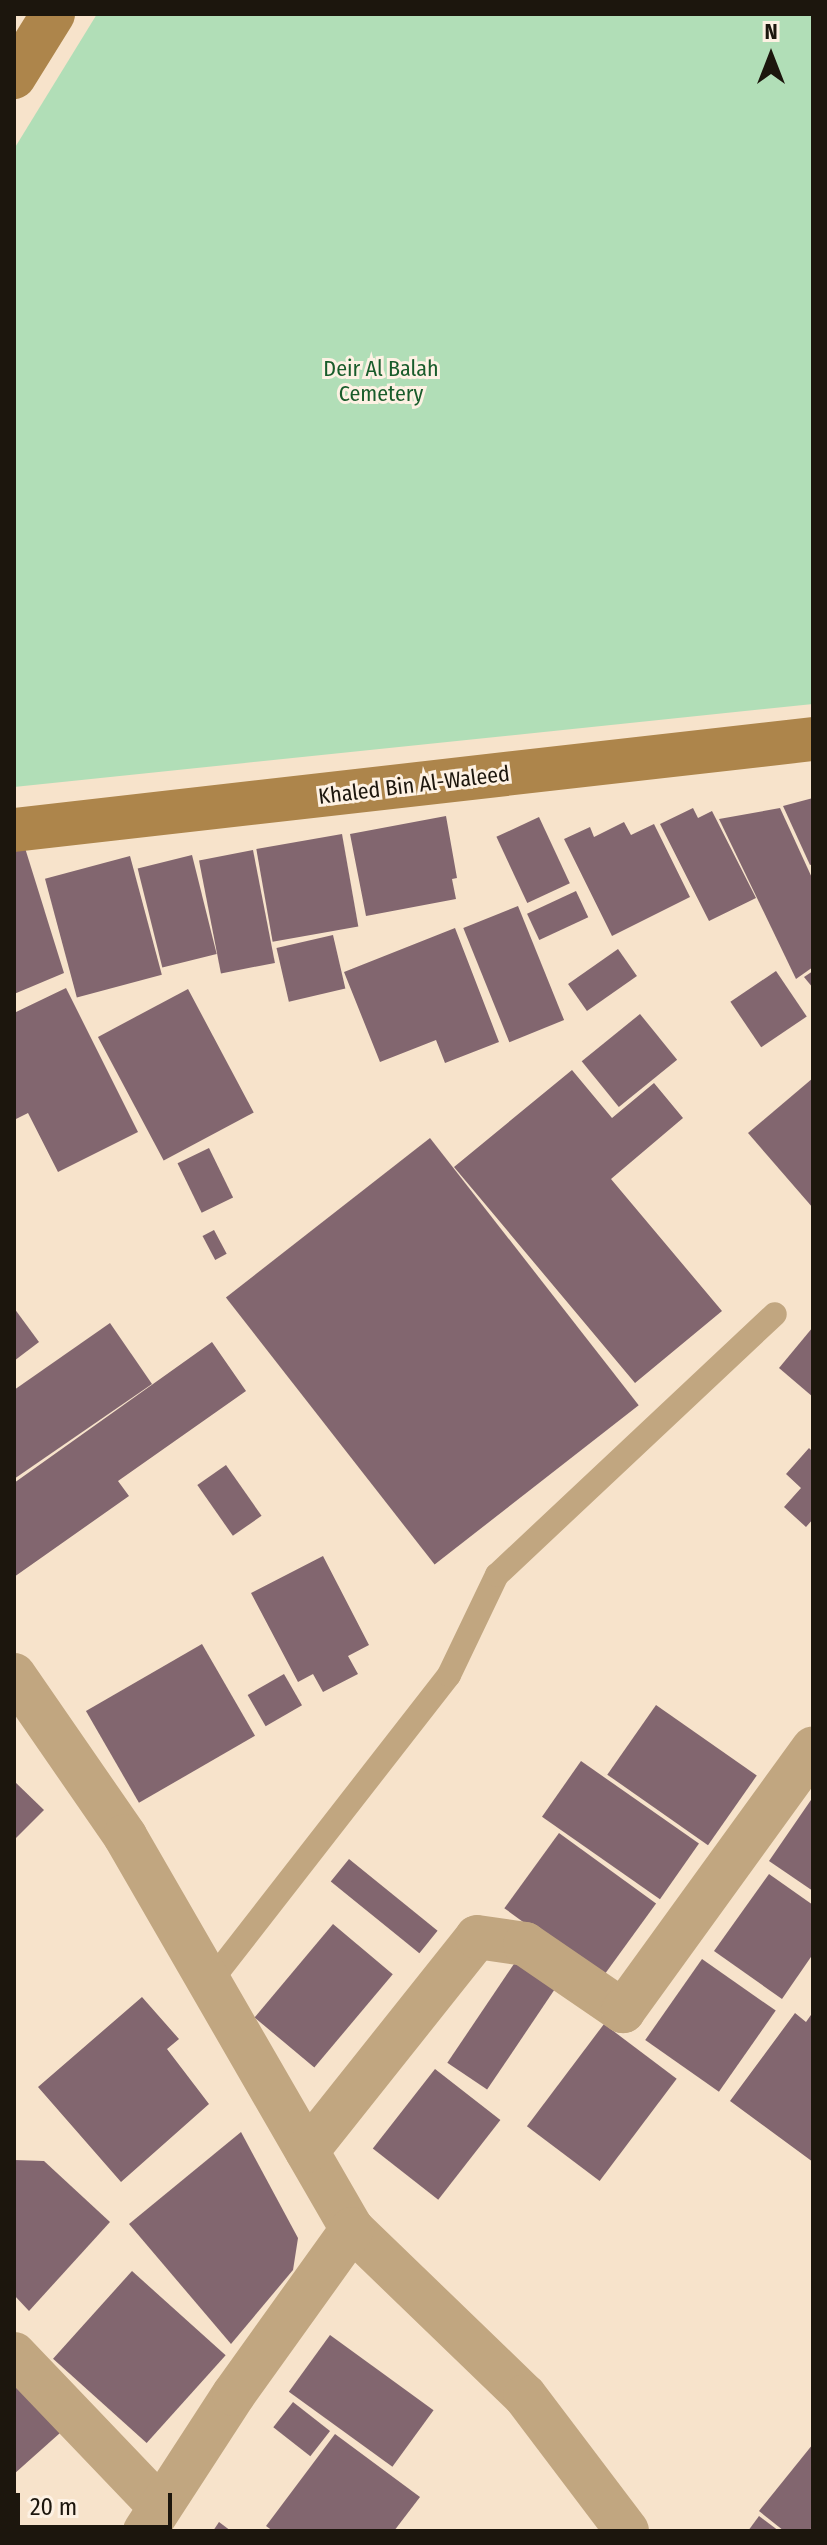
<!DOCTYPE html>
<style>
body{margin:0}
#map{position:relative;width:827px;height:2545px;overflow:hidden;background:#f7e3cb;font-family:"Fira Sans Condensed",sans-serif}
div>[style]{position:absolute}
[style*='--x']{left:calc(var(--x)*1px);top:calc(var(--y)*1px);width:calc(var(--w)*1px);rotate:calc(var(--a)*1deg)}
.green>*{inset:0;background:#b1deb7}
.building>*{inset:0;background:#82666f;transform-origin:0 0}
.lane>*{height:24px;margin:-12px;padding:0 12px;transform-origin:12px;border-radius:12px;background:#c1a680}
.street>*{height:44px;margin:-22px;padding:0 22px;transform-origin:22px;border-radius:22px;background:#c1a680}
.secondary>*{height:44px;margin:-22px;padding:0 22px;transform-origin:22px;border-radius:22px;background:#ad854b}
span{translate:-50% -50%;white-space:nowrap;text-align:center;line-height:1.15;-webkit-text-stroke:6px #fdf1e3;paint-order:stroke}
.park-label{font-size:22px;color:#195c2b}
.street-label{font-size:22px;color:#1c160d}
.frame{position:absolute;inset:0;border:16px solid #1c160d;pointer-events:none}
.north{position:absolute;left:731px;top:16px;width:80px;height:80px;-webkit-text-stroke:6px #fdf1e3;paint-order:stroke;rotate:0deg;font-size:22px;font-weight:700;line-height:32px;text-align:center;color:#1c160d}
.north::after{content:'';display:block;margin:auto;width:28px;height:36px;background:#1c160d;clip-path:polygon(50% 0,100% 100%,50% 72%,0 100%)}
.scale{position:absolute;left:16px;top:2493px;width:156px;height:36px;box-sizing:border-box;border:4px solid #1c160d;border-top:0;padding-left:10px;font-size:24px;line-height:28px;white-space:nowrap;color:#1c160d;-webkit-text-stroke:6px #fdf1e3;paint-order:stroke}
</style>
<div id="map">
<div class="green">
<div style="clip-path:polygon(97px 14px,813px 14px,813px 704px,14px 787px,14px 149px)"></div>
</div>
<div class="building">
<div style="clip-path:polygon(813px 798px,813px 864px,810px 865px,783px 806px)"></div>
<div style="clip-path:polygon(693px 808px,698px 818px,712px 811px,756px 898px,709px 921px,660px 824px)"></div>
<div style="clip-path:polygon(780px 808px,813px 880px,813px 967px,796px 979px,719px 819px)"></div>
<div style="clip-path:polygon(446px 816px,457px 878px,452px 879px,456px 899px,366px 916px,350px 834px)"></div>
<div style="left:539px;top:817px;width:73px;height:47px;rotate:65deg"></div>
<div style="clip-path:polygon(624px 822px,631px 835px,654px 824px,690px 897px,612px 936px,564px 839px,590px 827px,594px 837px)"></div>
<div style="left:342px;top:834px;width:94px;height:87px;rotate:80deg"></div>
<div style="clip-path:polygon(25px 848px,64px 973px,14px 994px,14px 852px)"></div>
<div style="left:253px;top:850px;width:115px;height:55px;rotate:79deg"></div>
<div style="left:192px;top:855px;width:102px;height:56px;rotate:76deg"></div>
<div style="left:130px;top:856px;width:123px;height:88px;rotate:75deg"></div>
<div style="left:576px;top:891px;width:29px;height:54px;rotate:65deg"></div>
<div style="left:518px;top:906px;width:123px;height:59px;rotate:68deg"></div>
<div style="clip-path:polygon(455px 928px,499px 1042px,445px 1063px,436px 1040px,380px 1062px,344px 972px)"></div>
<div style="left:333px;top:935px;width:55px;height:58px;rotate:77deg"></div>
<div style="left:618px;top:949px;width:33px;height:61px;rotate:55deg"></div>
<div style="left:776px;top:971px;width:55px;height:55px;rotate:56deg"></div>
<div style="clip-path:polygon(813px 971px,813px 988px,804px 977px)"></div>
<div style="clip-path:polygon(66px 988px,138px 1132px,58px 1172px,28px 1113px,16px 1119px,14px 1116px,14px 1013px)"></div>
<div style="left:188px;top:989px;width:140px;height:102px;rotate:62deg"></div>
<div style="left:640px;top:1014px;width:59px;height:75px;rotate:51deg"></div>
<div style="clip-path:polygon(572px 1070px,612px 1118px,654px 1083px,683px 1118px,611px 1179px,722px 1311px,635px 1383px,454px 1167px)"></div>
<div style="clip-path:polygon(813px 1078px,813px 1208px,748px 1133px)"></div>
<div style="left:430px;top:1138px;width:339px;height:259px;rotate:52deg"></div>
<div style="left:209px;top:1148px;width:55px;height:35px;rotate:64deg"></div>
<div style="left:214px;top:1230px;width:27px;height:13px;rotate:62deg"></div>
<div style="clip-path:polygon(14px 1308px,39px 1342px,14px 1361px)"></div>
<div style="clip-path:polygon(110px 1323px,152px 1384px,14px 1479px,14px 1390px)"></div>
<div style="clip-path:polygon(813px 1327px,813px 1397px,779px 1368px)"></div>
<div style="clip-path:polygon(212px 1342px,246px 1391px,118px 1481px,129px 1496px,14px 1577px,14px 1483px)"></div>
<div style="clip-path:polygon(809px 1448px,813px 1452px,813px 1519px,806px 1527px,784px 1507px,801px 1488px,786px 1474px)"></div>
<div style="left:226px;top:1465px;width:62px;height:35px;rotate:55deg"></div>
<div style="clip-path:polygon(323px 1556px,369px 1645px,348px 1656px,358px 1674px,323px 1692px,313px 1674px,298px 1682px,251px 1593px)"></div>
<div style="left:202px;top:1644px;width:106px;height:134px;rotate:60deg"></div>
<div style="left:284px;top:1674px;width:36px;height:42px;rotate:60deg"></div>
<div style="left:656px;top:1705px;width:123px;height:85px;rotate:35deg"></div>
<div style="left:581px;top:1761px;width:144px;height:68px;rotate:35deg"></div>
<div style="clip-path:polygon(14px 1781px,44px 1810px,14px 1840px)"></div>
<div style="clip-path:polygon(813px 1797px,813px 1891px,769px 1861px)"></div>
<div style="left:559px;top:1833px;width:120px;height:93px;rotate:36deg"></div>
<div style="left:349px;top:1859px;width:114px;height:29px;rotate:39deg"></div>
<div style="clip-path:polygon(769px 1874px,813px 1905px,813px 1954px,782px 1999px,714px 1951px)"></div>
<div style="left:333px;top:1924px;width:78px;height:122px;rotate:40deg"></div>
<div style="left:520px;top:1955px;width:48px;height:130px;rotate:34deg"></div>
<div style="left:702px;top:1959px;width:90px;height:99px;rotate:35deg"></div>
<div style="clip-path:polygon(142px 1997px,179px 2039px,167px 2049px,209px 2104px,121px 2182px,38px 2087px)"></div>
<div style="clip-path:polygon(813px 2012px,813px 2162px,730px 2101px,795px 2013px,806px 2022px)"></div>
<div style="left:604px;top:2024px;width:91px;height:128px;rotate:37deg"></div>
<div style="left:435px;top:2069px;width:83px;height:101px;rotate:38deg"></div>
<div style="clip-path:polygon(241px 2132px,298px 2238px,293px 2270px,231px 2344px,129px 2224px)"></div>
<div style="clip-path:polygon(14px 2160px,44px 2161px,110px 2222px,29px 2311px,14px 2295px)"></div>
<div style="left:132px;top:2271px;width:126px;height:118px;rotate:42deg"></div>
<div style="left:330px;top:2335px;width:128px;height:70px;rotate:36deg"></div>
<div style="clip-path:polygon(14px 2383px,60px 2433px,14px 2474px)"></div>
<div style="left:293px;top:2402px;width:47px;height:32px;rotate:38deg"></div>
<div style="clip-path:polygon(335px 2434px,420px 2497px,394px 2531px,273px 2531px,266px 2526px)"></div>
<div style="clip-path:polygon(813px 2444px,813px 2526px,809px 2531px,784px 2531px,759px 2511px)"></div>
<div style="clip-path:polygon(759px 2516px,779px 2531px,748px 2531px)"></div>
<div style="clip-path:polygon(219px 2522px,231px 2531px,213px 2531px)"></div>
</div>
<div class="lane">
<div style="--x:210;--y:1982;--w:389;--a:-52.1"></div>
<div style="--x:449;--y:1675;--w:111;--a:-64.4"></div>
<div style="--x:497;--y:1575;--w:381;--a:-43.2"></div>
</div>
<div class="street">
<div style="--x:14;--y:1675;--w:196;--a:55.4"></div>
<div style="--x:125;--y:1836;--w:454;--a:60"></div>
<div style="--x:352;--y:2229;--w:240;--a:44"></div>
<div style="--x:525;--y:2396;--w:169;--a:52.9"></div>
<div style="--x:307;--y:2151;--w:273;--a:-51.5"></div>
<div style="--x:477;--y:1937;--w:49;--a:8.3"></div>
<div style="--x:525;--y:1944;--w:119;--a:34.4"></div>
<div style="--x:623;--y:2011;--w:324;--a:-54.1"></div>
<div style="--x:14;--y:2354;--w:211;--a:46.3"></div>
<div style="--x:145;--y:2531;--w:163;--a:-57"></div>
<div style="--x:234;--y:2394;--w:203;--a:-54.4"></div>
</div>
<div class="secondary">
<div style="--x:14;--y:77;--w:74;--a:-58.2"></div>
<div style="--x:14;--y:830;--w:804;--a:-6.5"></div>
</div>
<div class="park-label">
<span style="left:381px;top:381px">Deir Al Balah<br>Cemetery</span>
</div>
<div class="street-label">
<span style="left:414px;top:785px;rotate:-7deg">Khaled Bin Al-Waleed</span>
</div>
<div class="frame"></div>
<div class="north">N</div>
<div class="scale">20 m</div>
</div>
